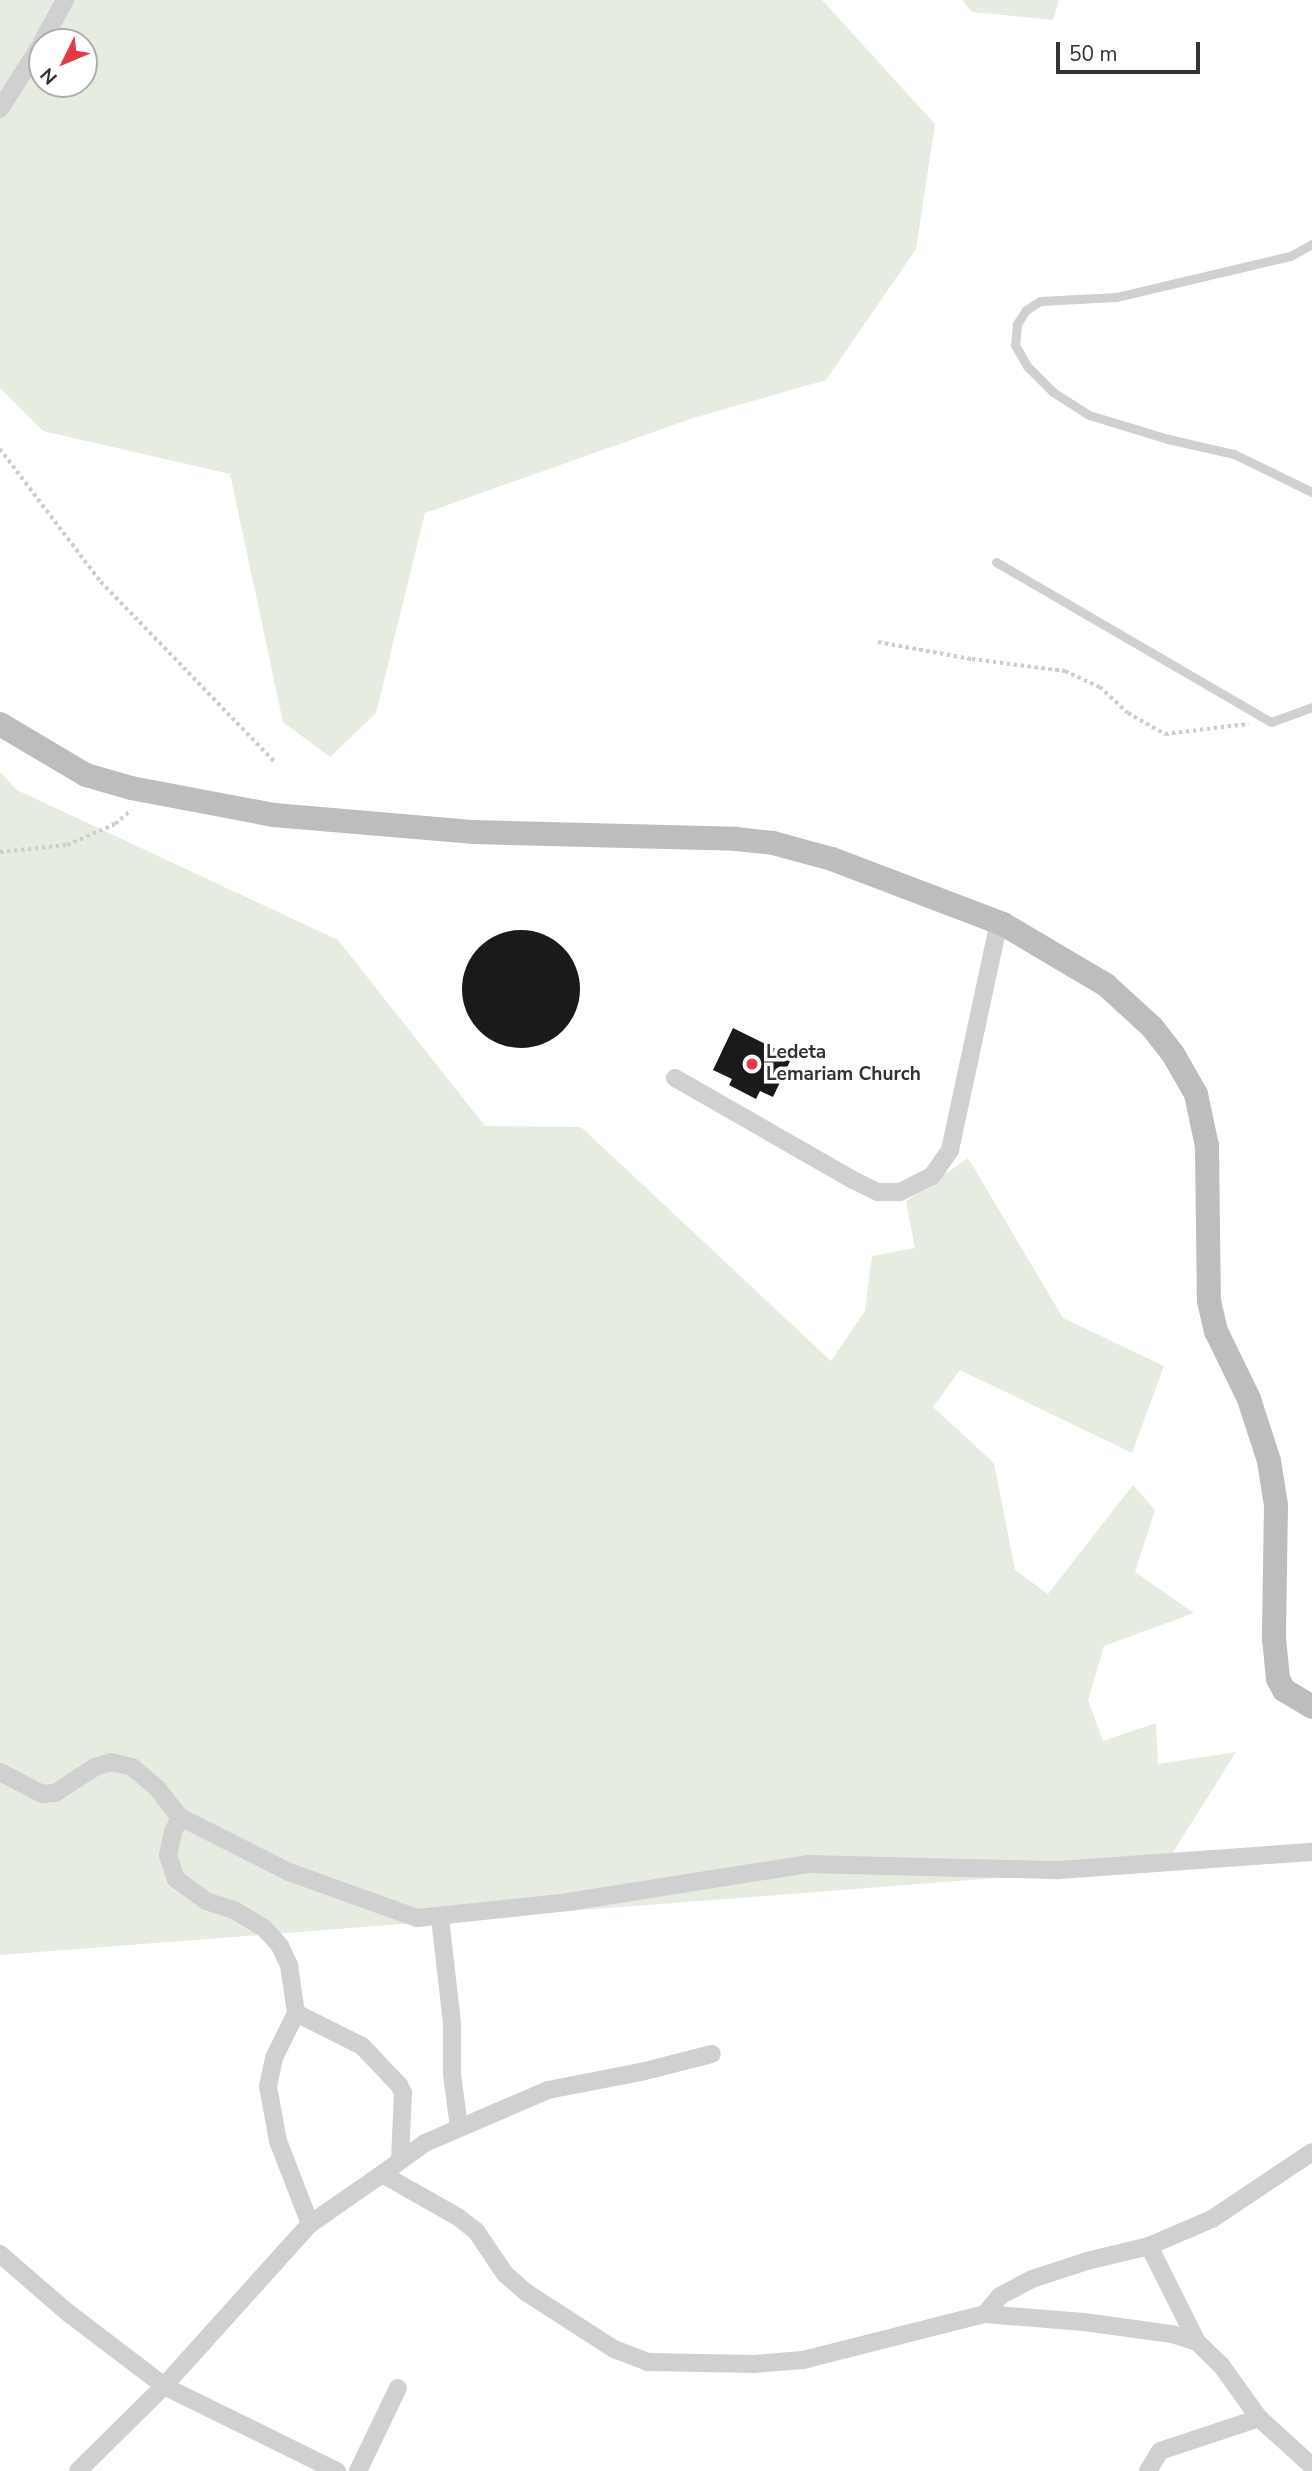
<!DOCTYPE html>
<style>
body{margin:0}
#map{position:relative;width:1312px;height:2471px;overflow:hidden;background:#fff;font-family:"Nunito Sans",sans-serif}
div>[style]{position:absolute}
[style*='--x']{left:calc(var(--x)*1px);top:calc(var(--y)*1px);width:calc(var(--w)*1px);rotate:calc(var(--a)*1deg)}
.green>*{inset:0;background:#e6ecdf}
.building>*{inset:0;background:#1a1a1a}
.round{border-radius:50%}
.path>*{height:3.5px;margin-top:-1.75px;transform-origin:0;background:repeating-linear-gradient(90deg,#cdcdcd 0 3.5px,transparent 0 7px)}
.lane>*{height:9px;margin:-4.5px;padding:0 4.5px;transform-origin:4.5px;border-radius:4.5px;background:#d0d0d0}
.street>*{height:18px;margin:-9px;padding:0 9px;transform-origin:9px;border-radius:9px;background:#d0d0d0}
.secondary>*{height:24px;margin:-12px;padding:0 12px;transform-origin:12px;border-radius:12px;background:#bdbdbd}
.dots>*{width:19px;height:19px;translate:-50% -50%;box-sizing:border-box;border:4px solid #fff;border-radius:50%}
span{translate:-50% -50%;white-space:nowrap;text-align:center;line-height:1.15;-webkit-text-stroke:7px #fff;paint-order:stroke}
.poi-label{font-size:19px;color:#333;font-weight:700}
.left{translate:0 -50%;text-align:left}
.north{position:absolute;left:28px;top:28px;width:70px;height:70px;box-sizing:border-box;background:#fff;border:2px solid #adadad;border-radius:50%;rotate:227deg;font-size:19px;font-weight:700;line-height:28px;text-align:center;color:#333}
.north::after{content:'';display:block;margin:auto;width:24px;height:32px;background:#e63946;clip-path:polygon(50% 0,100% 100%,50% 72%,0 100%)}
.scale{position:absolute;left:1056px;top:42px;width:144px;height:32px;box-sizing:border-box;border:4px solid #333;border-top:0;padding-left:9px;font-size:21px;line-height:24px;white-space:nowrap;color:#333;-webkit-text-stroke:5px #fff;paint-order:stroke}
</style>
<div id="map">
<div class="green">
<div style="clip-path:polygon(evenodd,0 0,822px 0,935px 124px,916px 249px,826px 380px,693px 418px,425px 513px,376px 713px,330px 757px,283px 722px,230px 474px,43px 431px,0 388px,0 0,42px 42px,84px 42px,84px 84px,42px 84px,42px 42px)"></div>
<div style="clip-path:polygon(962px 0,1059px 0,1053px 20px,972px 12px)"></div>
<div style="clip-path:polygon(0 772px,17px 790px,338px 940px,485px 1126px,581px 1127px,831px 1361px,865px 1311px,872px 1256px,915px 1248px,906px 1201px,968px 1158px,1063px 1318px,1164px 1366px,1132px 1453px,960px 1370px,933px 1407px,994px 1463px,1015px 1570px,1048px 1594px,1133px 1485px,1155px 1510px,1135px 1572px,1194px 1613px,1104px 1646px,1088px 1700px,1103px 1741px,1156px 1723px,1158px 1764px,1236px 1752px,1165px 1865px,0 1955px)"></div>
</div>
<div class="building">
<div class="round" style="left:462px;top:930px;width:118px;height:118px"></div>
<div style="clip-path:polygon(733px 1028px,792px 1057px,773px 1097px,760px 1091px,756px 1099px,729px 1085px,732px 1079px,713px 1070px)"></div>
</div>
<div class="path">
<div style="--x:0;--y:449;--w:167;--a:52.8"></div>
<div style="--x:101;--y:582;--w:250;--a:46"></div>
<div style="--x:878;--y:642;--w:96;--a:10.3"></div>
<div style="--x:972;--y:659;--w:94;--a:7.4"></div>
<div style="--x:1065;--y:671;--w:38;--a:25"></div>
<div style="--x:1100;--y:687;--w:38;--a:43"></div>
<div style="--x:1128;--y:713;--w:43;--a:29.6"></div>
<div style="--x:1165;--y:734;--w:84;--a:-6.9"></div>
<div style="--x:0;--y:852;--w:67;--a:-6"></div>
<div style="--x:67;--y:845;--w:52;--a:-23.6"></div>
<div style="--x:115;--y:824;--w:21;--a:-41"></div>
</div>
<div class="lane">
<div style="--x:1312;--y:244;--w:25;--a:151"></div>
<div style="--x:1290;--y:256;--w:179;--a:166.7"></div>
<div style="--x:1116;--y:297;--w:76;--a:177"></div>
<div style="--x:1040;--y:301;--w:17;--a:147"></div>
<div style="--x:1026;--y:310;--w:17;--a:123"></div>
<div style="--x:1017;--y:324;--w:21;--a:95"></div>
<div style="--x:1015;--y:345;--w:24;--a:60"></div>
<div style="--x:1027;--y:366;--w:37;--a:45"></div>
<div style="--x:1053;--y:392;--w:43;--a:32.6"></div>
<div style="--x:1089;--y:415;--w:83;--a:16.9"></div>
<div style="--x:1168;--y:439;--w:68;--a:12.8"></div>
<div style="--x:1234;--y:454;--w:87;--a:26"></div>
<div style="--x:996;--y:562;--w:318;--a:30.2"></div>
<div style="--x:1271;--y:722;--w:44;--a:-20.1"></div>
</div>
<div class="street">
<div style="--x:42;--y:42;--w:48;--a:-61.3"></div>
<div style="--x:0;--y:109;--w:78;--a:-57.5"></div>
<div style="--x:675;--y:1078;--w:205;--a:29.8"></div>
<div style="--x:853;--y:1180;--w:28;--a:26"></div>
<div style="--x:878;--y:1192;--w:22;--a:0"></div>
<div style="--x:900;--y:1192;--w:36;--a:-27"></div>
<div style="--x:932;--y:1176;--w:32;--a:-55"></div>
<div style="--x:950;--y:1150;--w:219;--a:-77.9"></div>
<div style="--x:996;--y:936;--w:14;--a:-60"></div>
<div style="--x:0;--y:1772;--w:47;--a:27.6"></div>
<div style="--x:42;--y:1794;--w:13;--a:-4"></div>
<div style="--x:55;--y:1793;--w:48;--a:-33"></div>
<div style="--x:95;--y:1767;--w:17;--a:-17"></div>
<div style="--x:111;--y:1762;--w:22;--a:13"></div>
<div style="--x:132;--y:1767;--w:33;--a:40"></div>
<div style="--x:157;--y:1788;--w:37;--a:52"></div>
<div style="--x:180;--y:1817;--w:122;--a:26.8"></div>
<div style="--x:289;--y:1872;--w:136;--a:19.8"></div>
<div style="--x:417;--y:1918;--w:152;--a:-6"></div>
<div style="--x:568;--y:1902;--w:242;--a:-9"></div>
<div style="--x:807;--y:1864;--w:252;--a:1.4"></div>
<div style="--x:1059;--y:1870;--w:254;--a:-4.1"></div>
<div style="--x:180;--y:1817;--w:17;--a:115"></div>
<div style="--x:173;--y:1832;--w:24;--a:102"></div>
<div style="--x:168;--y:1855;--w:25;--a:72"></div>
<div style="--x:176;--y:1879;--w:37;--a:36"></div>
<div style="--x:206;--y:1901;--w:29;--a:18"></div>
<div style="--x:234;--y:1910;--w:35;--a:31"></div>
<div style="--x:264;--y:1928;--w:24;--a:48"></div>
<div style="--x:280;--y:1946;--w:21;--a:65"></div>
<div style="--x:289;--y:1965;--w:49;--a:81.7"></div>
<div style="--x:296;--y:2013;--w:50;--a:116.1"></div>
<div style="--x:274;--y:2058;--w:29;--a:102"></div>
<div style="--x:268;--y:2086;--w:56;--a:79.7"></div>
<div style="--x:278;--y:2141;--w:89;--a:68.9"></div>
<div style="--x:440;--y:1918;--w:107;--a:83.5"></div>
<div style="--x:452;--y:2024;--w:50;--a:90"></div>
<div style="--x:452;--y:2074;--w:53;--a:82.5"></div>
<div style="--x:296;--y:2013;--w:74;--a:26.6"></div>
<div style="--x:362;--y:2046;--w:54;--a:46.5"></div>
<div style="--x:399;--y:2085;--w:9;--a:63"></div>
<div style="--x:403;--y:2093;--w:65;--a:92.6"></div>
<div style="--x:382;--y:2174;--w:53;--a:-35.8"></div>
<div style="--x:425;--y:2143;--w:134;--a:-23.3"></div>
<div style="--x:548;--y:2090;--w:95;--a:-11"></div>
<div style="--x:641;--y:2072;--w:73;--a:-14.2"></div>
<div style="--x:1149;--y:2246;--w:107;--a:63.4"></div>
<div style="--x:0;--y:2254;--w:89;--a:40.9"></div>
<div style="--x:67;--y:2312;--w:122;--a:37.3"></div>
<div style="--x:164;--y:2386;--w:193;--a:26.2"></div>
<div style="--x:985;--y:2314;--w:23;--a:-50"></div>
<div style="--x:1000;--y:2296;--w:36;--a:-28"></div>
<div style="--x:1032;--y:2279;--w:58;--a:-18.1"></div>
<div style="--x:1087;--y:2261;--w:64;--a:-13.6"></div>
<div style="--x:1149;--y:2246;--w:69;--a:-23.2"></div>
<div style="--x:1212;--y:2219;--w:120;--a:-33.8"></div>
<div style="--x:78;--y:2471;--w:121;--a:-44.7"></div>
<div style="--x:164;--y:2386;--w:218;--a:-48"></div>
<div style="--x:310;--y:2224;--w:88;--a:-34.8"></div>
<div style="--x:382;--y:2174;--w:87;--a:29.5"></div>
<div style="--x:458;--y:2217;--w:23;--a:38"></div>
<div style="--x:476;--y:2231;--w:52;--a:56"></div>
<div style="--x:505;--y:2274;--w:29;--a:41"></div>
<div style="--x:527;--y:2293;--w:103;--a:32.8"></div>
<div style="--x:614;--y:2349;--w:36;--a:21"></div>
<div style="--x:648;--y:2362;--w:106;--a:1.1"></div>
<div style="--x:754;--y:2364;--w:49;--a:-4.7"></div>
<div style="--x:803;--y:2360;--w:188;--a:-14.2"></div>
<div style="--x:985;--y:2314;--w:99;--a:4.6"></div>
<div style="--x:1084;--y:2322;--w:89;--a:7.8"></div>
<div style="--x:1172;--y:2334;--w:26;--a:18"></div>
<div style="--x:1197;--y:2342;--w:33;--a:44"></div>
<div style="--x:1221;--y:2365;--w:65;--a:54.4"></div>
<div style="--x:1259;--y:2418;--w:72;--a:42.2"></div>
<div style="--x:358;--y:2471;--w:92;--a:-64.3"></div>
<div style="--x:1148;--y:2471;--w:23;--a:-59"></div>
<div style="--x:1160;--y:2451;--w:104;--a:-18.4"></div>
</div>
<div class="secondary">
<div style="--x:0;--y:724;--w:100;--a:30.7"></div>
<div style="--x:86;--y:775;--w:47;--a:16.1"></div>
<div style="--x:131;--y:788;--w:146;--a:10.7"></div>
<div style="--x:274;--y:815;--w:201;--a:4.9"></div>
<div style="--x:474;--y:832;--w:262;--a:1.5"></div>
<div style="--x:736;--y:839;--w:37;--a:6"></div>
<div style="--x:773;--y:843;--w:61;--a:15.2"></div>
<div style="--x:832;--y:859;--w:183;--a:20.8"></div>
<div style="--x:1003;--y:924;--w:120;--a:30.6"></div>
<div style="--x:1106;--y:985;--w:62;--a:42.4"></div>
<div style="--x:1152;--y:1027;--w:34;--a:52"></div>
<div style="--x:1173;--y:1054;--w:46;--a:60.1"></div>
<div style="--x:1196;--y:1094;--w:53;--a:78.1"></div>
<div style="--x:1207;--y:1146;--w:155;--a:89.3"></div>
<div style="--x:1209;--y:1301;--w:31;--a:77"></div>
<div style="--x:1216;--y:1331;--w:76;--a:64.1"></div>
<div style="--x:1249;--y:1399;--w:65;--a:72.1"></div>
<div style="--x:1269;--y:1461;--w:45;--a:81"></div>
<div style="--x:1276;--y:1505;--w:133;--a:90.9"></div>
<div style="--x:1274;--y:1638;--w:41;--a:84.4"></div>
<div style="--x:1278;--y:1679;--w:13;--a:61"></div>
<div style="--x:1284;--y:1690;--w:33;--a:31"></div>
</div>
<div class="dots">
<div style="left:752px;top:1064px;background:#e63946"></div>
</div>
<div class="poi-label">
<span class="left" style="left:766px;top:1064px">Ledeta<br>Lemariam Church</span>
</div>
<div class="north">N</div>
<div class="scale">50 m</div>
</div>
